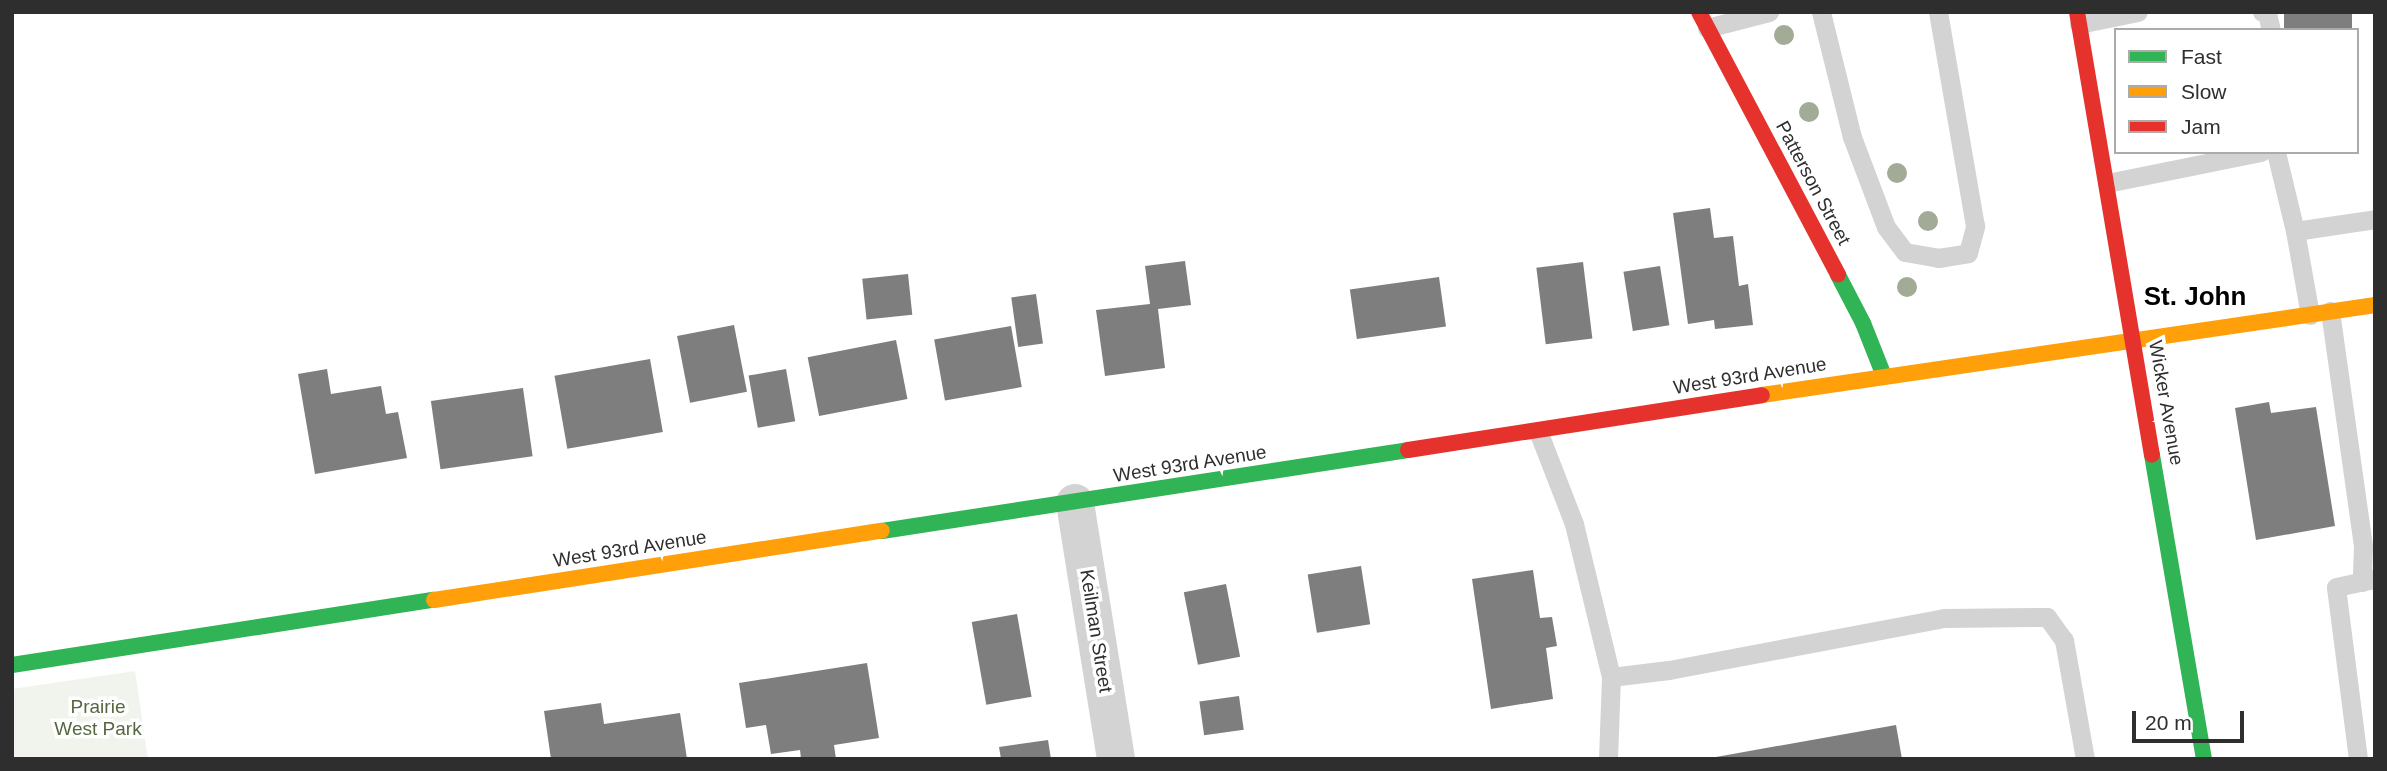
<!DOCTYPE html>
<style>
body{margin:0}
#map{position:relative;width:2387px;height:771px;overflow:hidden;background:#fff;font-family:Helvetica,sans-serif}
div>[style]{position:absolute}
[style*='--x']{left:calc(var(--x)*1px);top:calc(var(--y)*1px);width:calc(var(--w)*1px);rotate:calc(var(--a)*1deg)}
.green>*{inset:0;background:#f1f4ec}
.building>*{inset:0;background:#7e7e7e;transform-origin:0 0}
.lane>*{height:19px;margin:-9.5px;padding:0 9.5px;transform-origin:9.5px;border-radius:9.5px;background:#d3d3d3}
.street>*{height:38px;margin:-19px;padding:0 19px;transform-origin:19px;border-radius:19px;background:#d3d3d3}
.fast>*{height:16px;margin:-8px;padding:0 8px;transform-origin:8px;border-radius:8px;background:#30b455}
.slow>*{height:16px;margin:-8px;padding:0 8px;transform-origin:8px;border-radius:8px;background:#ff9f0a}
.jam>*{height:16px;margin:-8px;padding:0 8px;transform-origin:8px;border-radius:8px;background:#e5322d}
.trees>*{width:20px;height:20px;margin:-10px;border-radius:50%;background:#a2ab95}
span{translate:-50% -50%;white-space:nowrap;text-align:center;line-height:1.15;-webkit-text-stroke:7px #fff;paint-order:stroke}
.street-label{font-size:19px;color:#2e2e2e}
.park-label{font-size:19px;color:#55673f}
.district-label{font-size:26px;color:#000;font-weight:700}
.frame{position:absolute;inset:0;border:14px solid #2e2e2e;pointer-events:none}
.legend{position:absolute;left:2114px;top:28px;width:245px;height:126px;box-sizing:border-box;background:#fff;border:2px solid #ababab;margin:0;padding:9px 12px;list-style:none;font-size:21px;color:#2e2e2e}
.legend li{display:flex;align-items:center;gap:14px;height:35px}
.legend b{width:35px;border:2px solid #ababab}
.scale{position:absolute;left:2132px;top:711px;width:112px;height:32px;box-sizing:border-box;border:4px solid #2e2e2e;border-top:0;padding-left:9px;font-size:21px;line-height:24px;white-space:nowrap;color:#2e2e2e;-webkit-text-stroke:5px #fff;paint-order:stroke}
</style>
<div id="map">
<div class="green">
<div style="clip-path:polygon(135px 671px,148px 759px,12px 759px,12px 689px)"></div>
</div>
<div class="building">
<div style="left:2284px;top:12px;width:68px;height:18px"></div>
<div style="clip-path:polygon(1710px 208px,1714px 238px,1733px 236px,1739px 286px,1748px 284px,1753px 325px,1715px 329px,1714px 320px,1688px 324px,1673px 213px)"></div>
<div style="clip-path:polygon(1185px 261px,1191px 305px,1158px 309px,1165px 368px,1105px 376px,1096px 310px,1150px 304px,1145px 266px)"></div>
<div style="left:1583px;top:262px;width:77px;height:47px;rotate:83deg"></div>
<div style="left:1660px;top:266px;width:60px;height:37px;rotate:81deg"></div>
<div style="left:908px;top:274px;width:41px;height:46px;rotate:84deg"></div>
<div style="left:1439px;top:277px;width:50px;height:90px;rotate:82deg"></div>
<div style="left:1036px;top:294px;width:50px;height:25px;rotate:82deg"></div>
<div style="left:734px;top:325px;width:68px;height:58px;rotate:79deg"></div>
<div style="left:1011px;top:326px;width:62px;height:78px;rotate:80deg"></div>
<div style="left:896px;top:340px;width:60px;height:90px;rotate:79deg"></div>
<div style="left:650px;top:359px;width:74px;height:97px;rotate:80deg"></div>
<div style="clip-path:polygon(327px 369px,331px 394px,381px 386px,386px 414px,398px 412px,407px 458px,315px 474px,298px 374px)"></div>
<div style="left:786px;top:369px;width:53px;height:38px;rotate:80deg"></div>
<div style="left:523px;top:388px;width:69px;height:93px;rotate:82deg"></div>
<div style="clip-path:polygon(2269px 402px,2271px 413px,2316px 407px,2335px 526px,2256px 540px,2235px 408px)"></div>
<div style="left:1361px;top:566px;width:59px;height:54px;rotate:81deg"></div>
<div style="clip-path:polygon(1533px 570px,1540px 618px,1552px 617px,1557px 646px,1546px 648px,1553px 699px,1491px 709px,1472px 579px)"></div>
<div style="left:1226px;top:584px;width:74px;height:43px;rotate:79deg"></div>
<div style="left:1017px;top:614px;width:84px;height:46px;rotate:80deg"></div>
<div style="clip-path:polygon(867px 663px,879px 738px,834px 745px,836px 759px,801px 759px,800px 750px,771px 754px,766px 725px,746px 728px,739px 683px)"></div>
<div style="left:1239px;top:696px;width:34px;height:40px;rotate:82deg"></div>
<div style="clip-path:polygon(601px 703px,604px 724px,680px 713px,687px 759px,551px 759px,544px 711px)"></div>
<div style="clip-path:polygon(1896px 725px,1902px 759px,1716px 759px,1716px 757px)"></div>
<div style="clip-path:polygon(1048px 740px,1051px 759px,1001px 759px,999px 747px)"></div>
</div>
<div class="lane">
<div style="--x:1821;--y:12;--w:129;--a:76.1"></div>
<div style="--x:1852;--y:137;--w:96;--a:69.3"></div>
<div style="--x:1886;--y:227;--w:31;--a:53"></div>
<div style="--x:1905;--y:252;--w:34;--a:10"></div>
<div style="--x:1938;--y:258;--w:30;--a:-9"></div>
<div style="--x:1968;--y:253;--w:28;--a:-75"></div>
<div style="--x:1975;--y:226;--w:217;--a:-99.8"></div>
<div style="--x:2262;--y:12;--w:5;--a:11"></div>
<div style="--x:2267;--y:13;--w:17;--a:77"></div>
<div style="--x:2079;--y:24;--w:60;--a:-11.5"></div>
<div style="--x:1707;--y:28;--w:64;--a:-14.5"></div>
<div style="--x:2276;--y:152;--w:81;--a:76.5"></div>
<div style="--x:2107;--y:183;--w:157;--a:-11.4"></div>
<div style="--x:2330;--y:311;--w:237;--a:82"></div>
<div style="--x:2363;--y:546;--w:36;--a:92"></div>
<div style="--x:2310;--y:315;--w:85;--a:-100.1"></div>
<div style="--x:2295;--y:231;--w:81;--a:-8.5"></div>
<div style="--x:1538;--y:431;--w:100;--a:68.8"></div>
<div style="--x:1574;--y:524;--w:157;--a:76.4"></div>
<div style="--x:1611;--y:677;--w:82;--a:92.1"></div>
<div style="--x:1611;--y:677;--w:58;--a:-6.9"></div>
<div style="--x:1669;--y:670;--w:280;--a:-10.7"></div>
<div style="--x:1944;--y:618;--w:103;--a:-0.6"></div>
<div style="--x:2047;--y:617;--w:29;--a:54"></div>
<div style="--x:2064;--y:640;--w:121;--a:80"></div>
<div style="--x:2358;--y:759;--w:173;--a:-97.3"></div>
<div style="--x:2336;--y:587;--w:39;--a:-12"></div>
</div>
<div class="street">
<div style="--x:1075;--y:503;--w:259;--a:80.9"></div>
</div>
<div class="fast">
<div style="--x:1838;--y:275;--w:54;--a:62.5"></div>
<div style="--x:1863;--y:323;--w:57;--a:68.4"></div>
<div style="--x:2152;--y:455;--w:308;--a:80.3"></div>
<div style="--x:882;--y:531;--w:532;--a:-8.75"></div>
<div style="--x:12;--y:665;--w:427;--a:-8.8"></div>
</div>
<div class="slow">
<div style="--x:1762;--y:395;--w:620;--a:-8.35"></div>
<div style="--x:434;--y:600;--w:453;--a:-8.8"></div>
</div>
<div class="jam">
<div style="--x:1699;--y:12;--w:297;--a:62.1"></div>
<div style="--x:2077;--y:12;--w:449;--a:80.4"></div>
<div style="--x:1408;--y:450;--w:358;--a:-8.8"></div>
</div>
<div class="trees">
<div style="left:1784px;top:35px"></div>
<div style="left:1809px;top:112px"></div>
<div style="left:1897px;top:173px"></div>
<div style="left:1928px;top:221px"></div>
<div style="left:1907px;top:287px"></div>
</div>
<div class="street-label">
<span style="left:1813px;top:183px;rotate:62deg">Patterson Street</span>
<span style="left:1750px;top:376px;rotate:-9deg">West 93rd Avenue</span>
<span style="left:2166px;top:403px;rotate:80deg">Wicker Avenue</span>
<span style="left:1190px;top:464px;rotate:-9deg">West 93rd Avenue</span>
<span style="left:630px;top:549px;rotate:-9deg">West 93rd Avenue</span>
<span style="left:1096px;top:631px;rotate:81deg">Keilman Street</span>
</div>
<div class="park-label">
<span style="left:98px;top:718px">Prairie<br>West Park</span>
</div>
<div class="district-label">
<span style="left:2195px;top:297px">St. John</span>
</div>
<div class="frame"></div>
<ul class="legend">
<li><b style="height:9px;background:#30b455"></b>Fast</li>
<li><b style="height:9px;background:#ff9f0a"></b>Slow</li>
<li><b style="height:9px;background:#e5322d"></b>Jam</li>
</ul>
<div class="scale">20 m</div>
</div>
